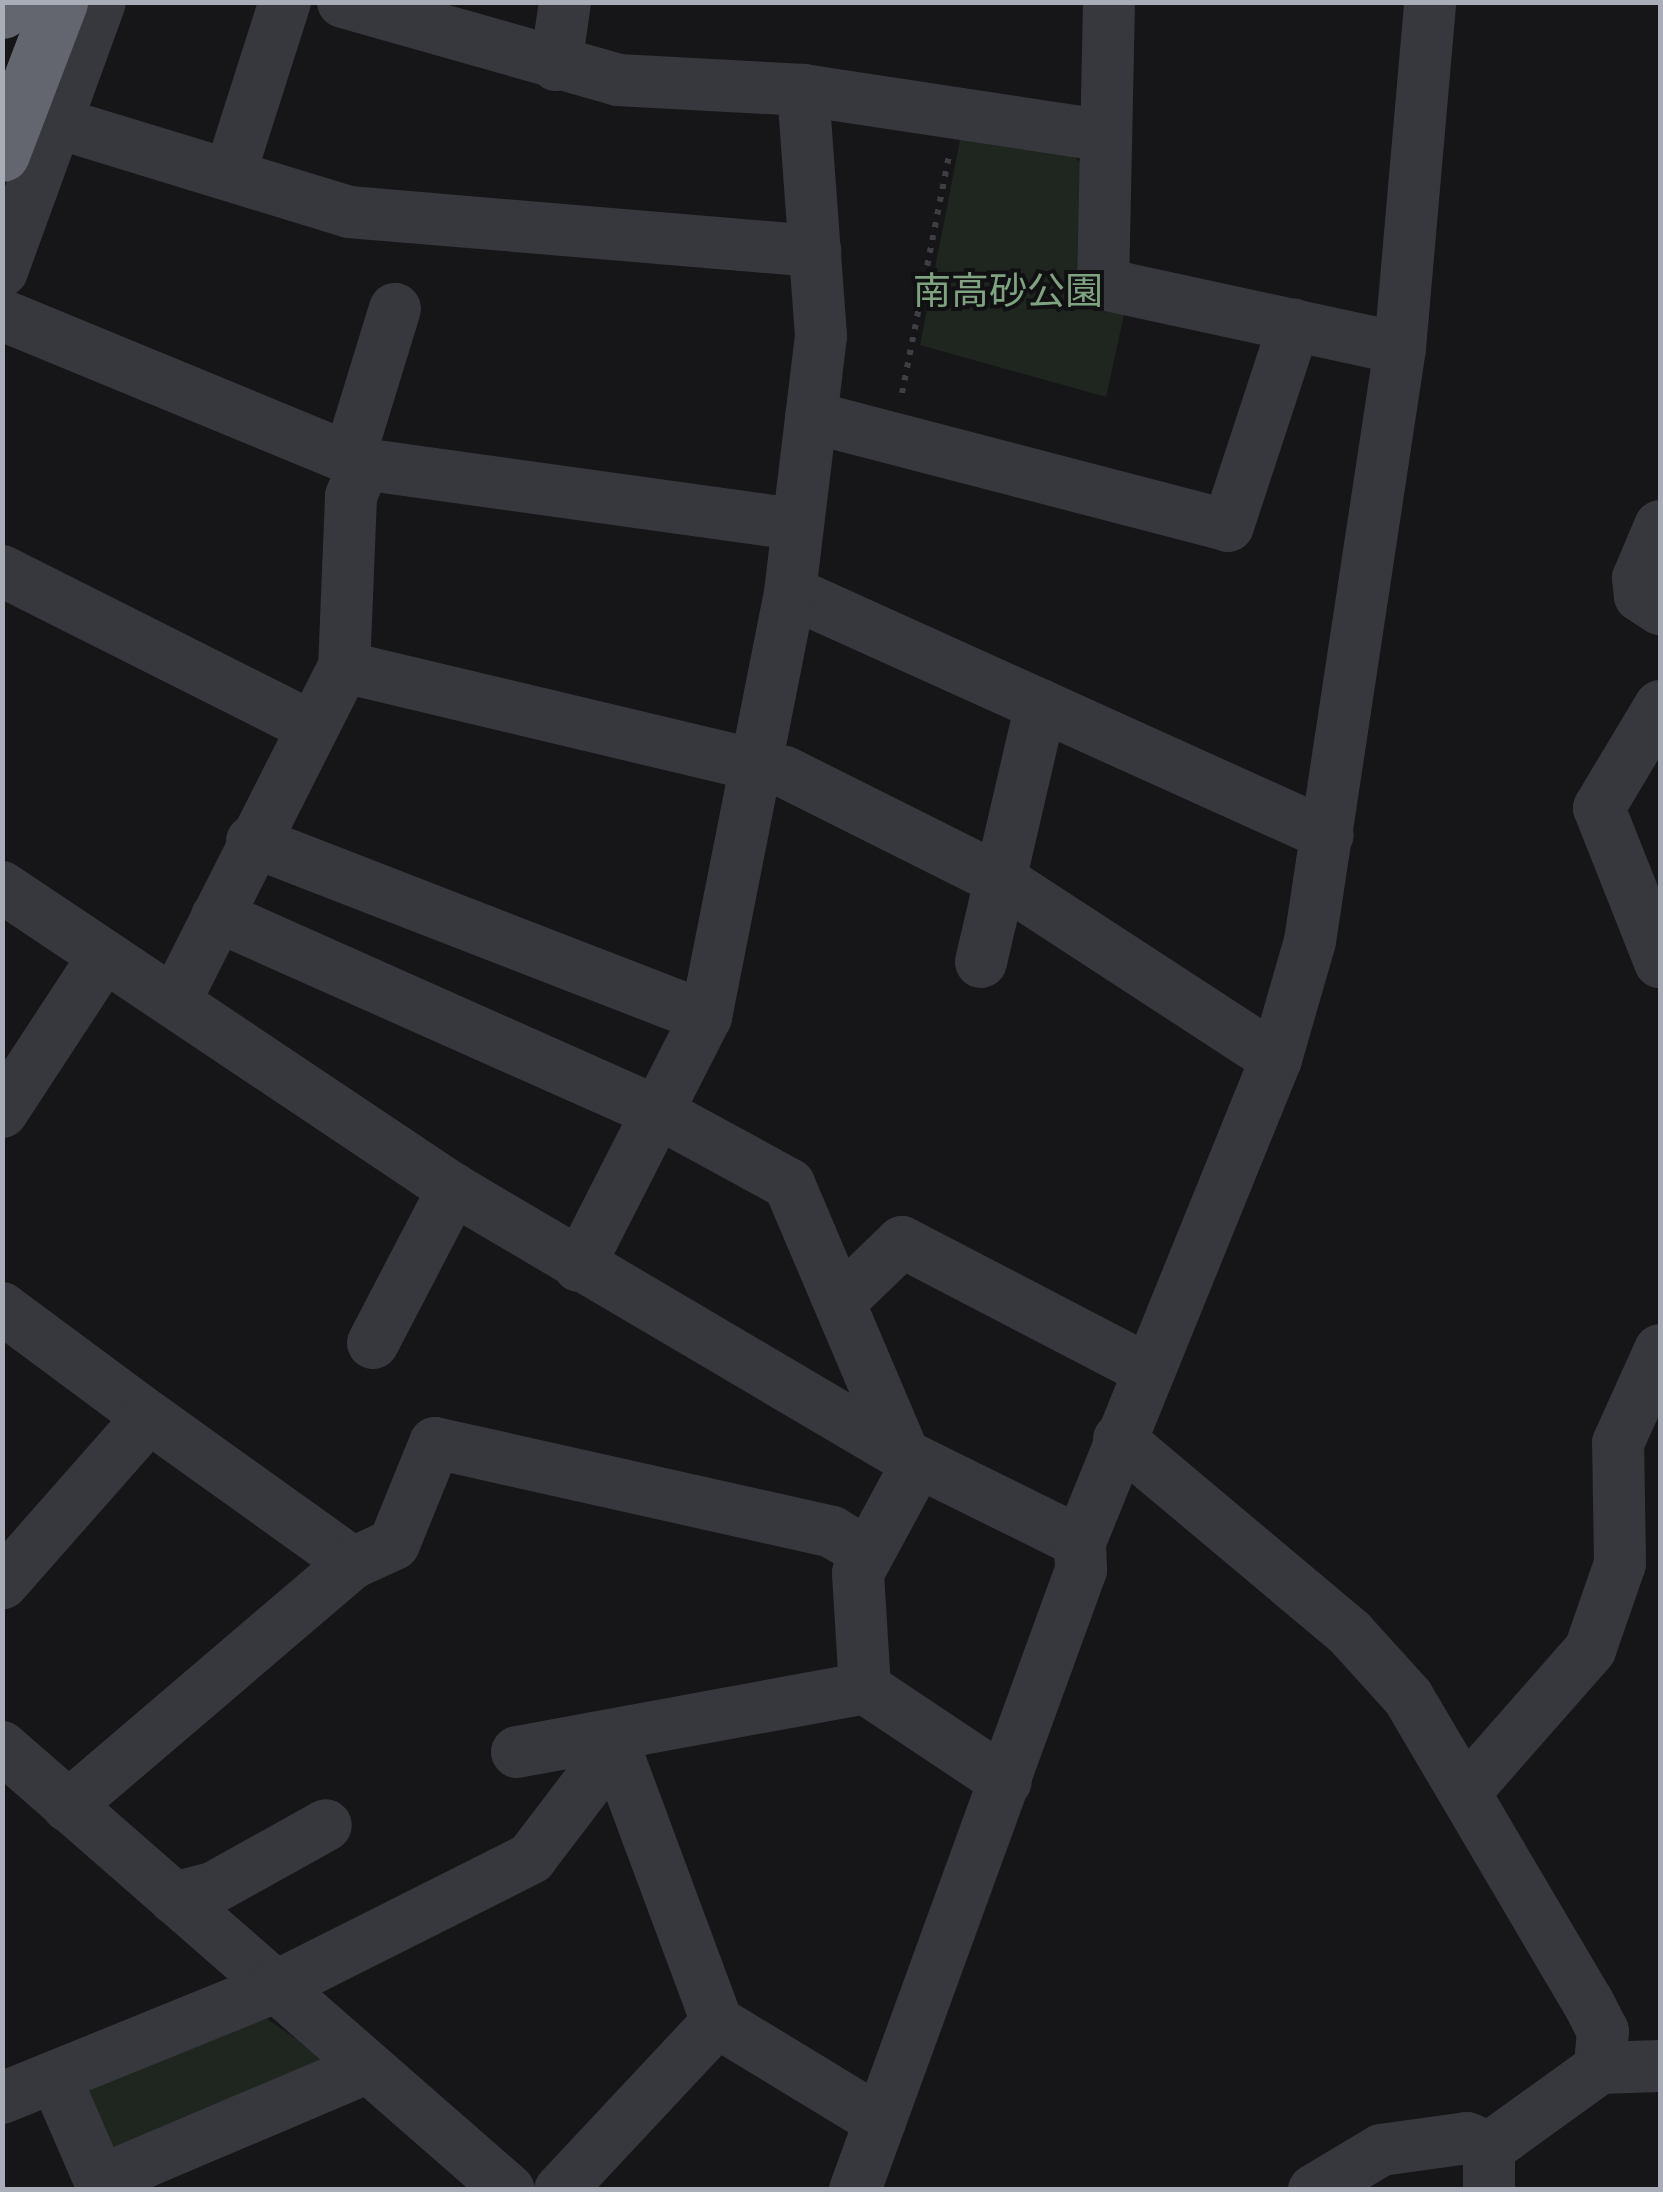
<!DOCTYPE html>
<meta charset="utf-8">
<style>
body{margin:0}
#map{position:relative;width:1663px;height:2192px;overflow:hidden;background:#161618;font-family:Mulish,"Noto Sans JP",sans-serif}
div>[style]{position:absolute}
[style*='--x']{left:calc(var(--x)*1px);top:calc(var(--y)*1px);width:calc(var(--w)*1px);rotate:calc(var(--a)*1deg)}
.green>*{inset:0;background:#1e261f}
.path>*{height:6px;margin-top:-3px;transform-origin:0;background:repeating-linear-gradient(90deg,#3d3f44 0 5px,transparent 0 13px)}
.minor>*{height:52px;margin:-26px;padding:0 26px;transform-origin:26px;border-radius:26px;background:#37383d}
.highway>*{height:55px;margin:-27.5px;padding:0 27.5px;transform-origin:27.5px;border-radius:27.5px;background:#63666e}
span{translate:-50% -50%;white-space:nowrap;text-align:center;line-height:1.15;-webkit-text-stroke:8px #111113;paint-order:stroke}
.park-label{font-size:38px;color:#7fa381}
.frame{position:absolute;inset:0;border:5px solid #a8adb8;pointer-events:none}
</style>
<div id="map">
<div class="green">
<div style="clip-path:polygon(962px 130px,1062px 144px,1087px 169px,1125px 310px,1106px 397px,920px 345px)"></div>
<div style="clip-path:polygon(259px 2013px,339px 2069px,112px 2169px,67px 2091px)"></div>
</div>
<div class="path">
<div style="--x:902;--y:393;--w:243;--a:-78.8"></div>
</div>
<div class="minor">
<div style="--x:343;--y:2;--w:286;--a:15.8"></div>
<div style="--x:618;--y:80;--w:185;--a:3.1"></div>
<div style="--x:803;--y:90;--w:306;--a:8.6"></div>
<div style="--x:1109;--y:2;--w:282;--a:91.2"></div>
<div style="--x:1103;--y:284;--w:304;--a:12.2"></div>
<div style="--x:556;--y:65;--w:64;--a:-81.9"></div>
<div style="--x:58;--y:123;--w:304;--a:17"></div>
<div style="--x:349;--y:212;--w:468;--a:4.8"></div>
<div style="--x:230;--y:174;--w:181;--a:-72.3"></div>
<div style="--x:2;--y:271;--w:286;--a:-70"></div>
<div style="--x:2;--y:315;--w:391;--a:22.4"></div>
<div style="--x:811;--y:417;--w:431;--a:14.6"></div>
<div style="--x:1228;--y:526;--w:212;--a:-71.8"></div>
<div style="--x:350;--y:455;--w:153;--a:-72.9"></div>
<div style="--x:794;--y:524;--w:434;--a:-172.1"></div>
<div style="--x:364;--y:464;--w:35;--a:112"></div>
<div style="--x:351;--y:496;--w:171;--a:92.3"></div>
<div style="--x:344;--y:667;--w:453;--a:13.4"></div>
<div style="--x:785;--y:772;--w:244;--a:26.6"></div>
<div style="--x:1003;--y:881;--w:326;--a:33.1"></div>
<div style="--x:1660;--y:526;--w:56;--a:112.9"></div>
<div style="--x:1638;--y:578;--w:18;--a:84"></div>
<div style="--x:1640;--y:596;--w:24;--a:33"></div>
<div style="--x:2;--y:571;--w:347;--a:26.7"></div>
<div style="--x:790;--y:592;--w:590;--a:24.31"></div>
<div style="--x:1660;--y:706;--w:119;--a:120.9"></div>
<div style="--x:1599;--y:808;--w:166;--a:68.4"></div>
<div style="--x:252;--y:841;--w:487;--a:21.2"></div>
<div style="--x:2;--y:887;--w:543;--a:33.81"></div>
<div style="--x:453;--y:1189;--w:524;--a:30.53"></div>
<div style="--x:904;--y:1455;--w:196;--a:26.3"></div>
<div style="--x:217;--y:916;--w:479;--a:24"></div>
<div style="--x:655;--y:1111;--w:153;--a:28.6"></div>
<div style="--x:789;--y:1184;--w:294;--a:67"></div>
<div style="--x:981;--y:962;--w:264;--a:-76.9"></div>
<div style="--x:175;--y:1001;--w:374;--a:-63.2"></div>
<div style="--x:2;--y:1112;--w:186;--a:-56.8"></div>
<div style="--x:579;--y:1266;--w:280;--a:-63"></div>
<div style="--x:706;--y:1017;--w:433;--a:-78.8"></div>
<div style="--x:790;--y:592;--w:258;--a:-83.1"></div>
<div style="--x:821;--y:336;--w:247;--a:-94.2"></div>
<div style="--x:843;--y:1299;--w:82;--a:-44"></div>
<div style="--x:902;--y:1242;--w:275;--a:27.5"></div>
<div style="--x:2;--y:1308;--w:183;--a:36.6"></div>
<div style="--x:149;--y:1417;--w:222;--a:131.4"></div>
<div style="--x:373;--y:1343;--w:174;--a:-62.5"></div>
<div style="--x:149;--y:1417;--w:251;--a:35.6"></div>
<div style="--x:1119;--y:1439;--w:302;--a:40"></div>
<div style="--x:1350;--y:1633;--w:86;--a:47.8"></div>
<div style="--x:1408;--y:1697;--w:354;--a:59.5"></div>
<div style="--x:1588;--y:2002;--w:33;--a:63"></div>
<div style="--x:1603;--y:2031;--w:37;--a:95"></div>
<div style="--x:1600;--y:2068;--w:137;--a:144.2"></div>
<div style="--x:1489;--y:2148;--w:42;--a:90"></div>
<div style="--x:865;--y:1688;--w:115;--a:-93.5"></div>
<div style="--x:858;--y:1573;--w:126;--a:-61.6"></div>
<div style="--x:2;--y:1747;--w:673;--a:41.15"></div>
<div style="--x:517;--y:1752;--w:354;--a:-10.4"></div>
<div style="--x:865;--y:1688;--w:169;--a:33.7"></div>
<div style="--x:1466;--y:1791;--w:188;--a:-48.7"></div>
<div style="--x:1590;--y:1650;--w:91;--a:-70.8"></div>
<div style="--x:1620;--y:1564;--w:121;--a:-90.9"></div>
<div style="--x:1618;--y:1443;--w:102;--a:-65.7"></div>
<div style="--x:68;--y:1806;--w:375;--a:-40.5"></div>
<div style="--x:353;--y:1563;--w:45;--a:-24.9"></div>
<div style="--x:394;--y:1544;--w:109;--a:-67.9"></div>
<div style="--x:435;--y:1443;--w:407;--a:12.6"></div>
<div style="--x:832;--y:1532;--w:39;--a:31"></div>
<div style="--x:174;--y:1898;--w:40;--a:-14.4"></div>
<div style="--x:213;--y:1888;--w:129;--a:-29.1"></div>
<div style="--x:717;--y:2022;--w:191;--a:31.3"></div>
<div style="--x:1600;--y:2068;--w:60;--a:-1.9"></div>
<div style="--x:55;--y:2077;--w:113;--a:66.6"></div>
<div style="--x:100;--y:2181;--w:289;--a:-23"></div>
<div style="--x:2;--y:2098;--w:295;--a:-22.1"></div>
<div style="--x:275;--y:1987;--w:287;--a:-26.7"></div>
<div style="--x:531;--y:1858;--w:137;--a:-52.7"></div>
<div style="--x:560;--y:2190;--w:230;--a:-46.9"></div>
<div style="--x:717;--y:2022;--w:306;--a:-110.4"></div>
<div style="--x:855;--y:2190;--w:660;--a:-69.97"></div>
<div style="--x:1081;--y:1570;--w:28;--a:-92"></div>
<div style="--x:1080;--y:1542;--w:521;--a:-67.91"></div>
<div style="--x:1276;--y:1059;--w:123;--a:-73.9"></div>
<div style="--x:1310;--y:941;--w:600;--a:-81.37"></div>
<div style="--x:1400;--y:348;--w:347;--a:-85"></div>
<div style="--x:1314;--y:2190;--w:78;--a:-30.8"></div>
<div style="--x:1381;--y:2150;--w:87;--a:-7.9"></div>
<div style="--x:1467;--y:2138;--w:24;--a:24"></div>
</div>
<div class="highway">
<div style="--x:2;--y:11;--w:10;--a:-66"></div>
<div style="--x:2;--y:154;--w:163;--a:-69.1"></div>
</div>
<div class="park-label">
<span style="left:1008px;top:291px">南高砂公園</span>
</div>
<div class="frame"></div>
</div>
